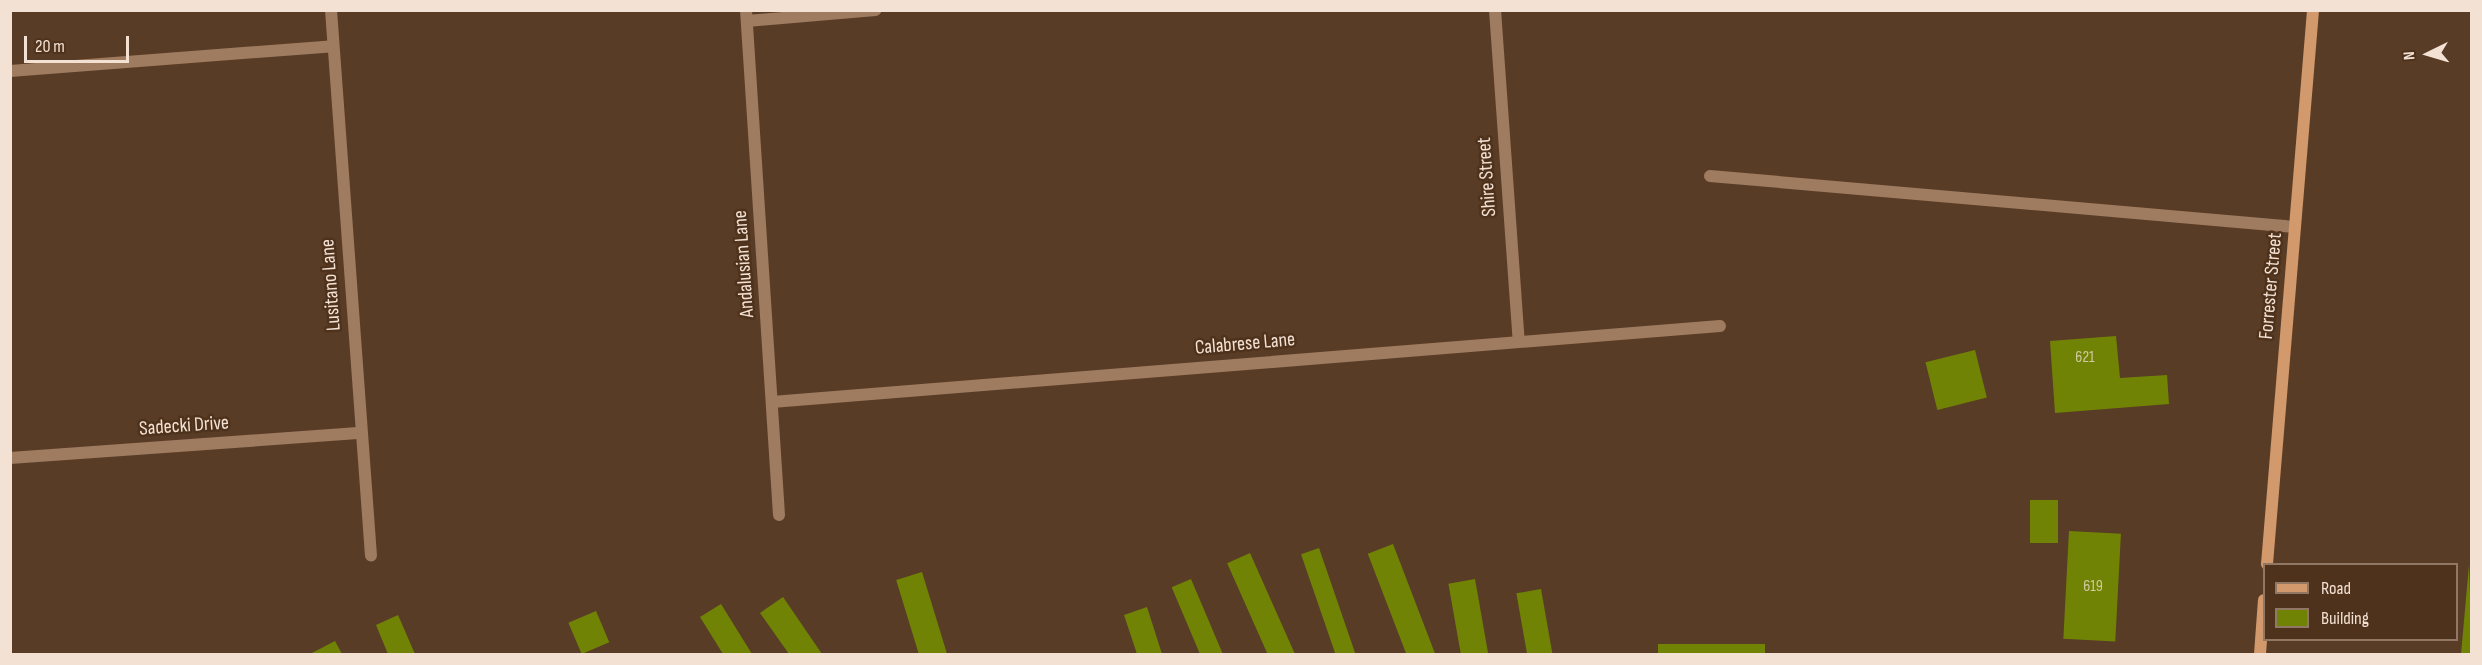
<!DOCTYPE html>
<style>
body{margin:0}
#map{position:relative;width:2482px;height:665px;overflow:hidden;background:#593c25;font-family:"Sofia Sans Condensed",sans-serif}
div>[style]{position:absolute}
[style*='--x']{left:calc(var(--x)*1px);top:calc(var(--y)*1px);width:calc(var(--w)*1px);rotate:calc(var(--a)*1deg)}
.building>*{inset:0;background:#718305;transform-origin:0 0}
.lane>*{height:12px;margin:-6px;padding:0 6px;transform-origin:6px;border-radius:6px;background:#9f7b60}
.street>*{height:12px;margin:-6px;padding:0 6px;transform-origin:6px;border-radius:6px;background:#9f7b60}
.secondary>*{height:12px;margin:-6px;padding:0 6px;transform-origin:6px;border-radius:6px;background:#d2996d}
span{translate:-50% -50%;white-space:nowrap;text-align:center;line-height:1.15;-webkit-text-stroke:5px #4e321b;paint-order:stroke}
.number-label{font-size:16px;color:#d2caa0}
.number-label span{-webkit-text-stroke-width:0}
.street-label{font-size:20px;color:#f3e1d4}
.frame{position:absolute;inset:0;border:12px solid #f3e1d4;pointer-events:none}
.legend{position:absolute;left:2263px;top:563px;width:195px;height:78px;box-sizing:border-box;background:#4e321b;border:2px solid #907865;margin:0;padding:8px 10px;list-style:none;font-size:18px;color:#f3e1d4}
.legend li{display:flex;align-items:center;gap:12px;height:30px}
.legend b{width:30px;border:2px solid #907865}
.north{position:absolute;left:2398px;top:24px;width:60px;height:60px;-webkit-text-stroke:4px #4e321b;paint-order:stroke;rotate:265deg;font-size:16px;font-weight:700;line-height:24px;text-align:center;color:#f3e1d4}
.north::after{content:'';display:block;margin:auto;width:21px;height:27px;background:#f3e1d4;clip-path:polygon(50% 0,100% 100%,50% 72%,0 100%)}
.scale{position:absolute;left:24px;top:36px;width:105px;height:27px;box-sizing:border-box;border:3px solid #f3e1d4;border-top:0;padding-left:8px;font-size:18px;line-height:21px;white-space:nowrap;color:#f3e1d4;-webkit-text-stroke:4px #4e321b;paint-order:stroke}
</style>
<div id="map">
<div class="building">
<div style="clip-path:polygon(2116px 336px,2120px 378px,2167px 375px,2169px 404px,2055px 413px,2050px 341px)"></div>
<div style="left:1975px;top:350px;width:49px;height:51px;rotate:76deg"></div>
<div style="left:2030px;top:500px;width:28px;height:43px"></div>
<div style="left:2069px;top:531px;width:52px;height:108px;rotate:3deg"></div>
<div style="left:1393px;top:544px;width:118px;height:27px;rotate:69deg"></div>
<div style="left:1319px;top:548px;width:112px;height:19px;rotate:71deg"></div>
<div style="left:1250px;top:553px;width:110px;height:25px;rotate:66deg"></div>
<div style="clip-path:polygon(2469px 565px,2472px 654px,2461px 654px)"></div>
<div style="left:922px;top:572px;width:86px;height:27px;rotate:73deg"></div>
<div style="left:1191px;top:579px;width:82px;height:21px;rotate:67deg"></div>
<div style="left:1475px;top:579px;width:76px;height:27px;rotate:80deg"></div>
<div style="left:1541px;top:589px;width:66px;height:25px;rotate:80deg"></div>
<div style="clip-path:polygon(783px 597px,822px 654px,789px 654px,760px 613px)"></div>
<div style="clip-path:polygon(721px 604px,752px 654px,723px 654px,700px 617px)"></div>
<div style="clip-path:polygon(1147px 607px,1162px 654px,1137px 654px,1124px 615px)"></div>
<div style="left:596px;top:611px;width:34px;height:30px;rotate:67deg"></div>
<div style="clip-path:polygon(398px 615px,415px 654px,388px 654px,376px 625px)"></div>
<div style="clip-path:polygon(335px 641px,342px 654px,310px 654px)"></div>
<div style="left:1658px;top:644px;width:107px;height:10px"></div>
</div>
<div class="lane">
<div style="--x:1710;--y:176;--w:587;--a:4.98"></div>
</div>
<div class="street">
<div style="--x:331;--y:10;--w:547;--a:85.81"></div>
<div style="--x:746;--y:10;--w:506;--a:86.26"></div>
<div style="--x:1495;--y:10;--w:332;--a:85.9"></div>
<div style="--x:747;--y:21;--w:129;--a:-4.9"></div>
<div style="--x:10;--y:71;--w:324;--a:-4.4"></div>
<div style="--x:772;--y:402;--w:951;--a:-4.58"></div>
<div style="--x:10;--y:458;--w:352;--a:-4.1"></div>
</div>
<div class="secondary">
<div style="--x:2267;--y:564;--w:556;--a:-85.25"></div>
<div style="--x:2260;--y:654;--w:54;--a:-85.8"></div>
</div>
<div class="number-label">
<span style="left:2085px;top:358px">621</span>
<span style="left:2093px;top:587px">619</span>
</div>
<div class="street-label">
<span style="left:1487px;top:177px;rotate:-94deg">Shire Street</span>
<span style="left:744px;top:264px;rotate:-94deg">Andalusian Lane</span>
<span style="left:331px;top:285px;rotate:-94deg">Lusitano Lane</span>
<span style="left:2271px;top:286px;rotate:-85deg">Forrester Street</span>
<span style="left:1245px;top:344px;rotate:-5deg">Calabrese Lane</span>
<span style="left:184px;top:426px;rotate:-4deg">Sadecki Drive</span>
</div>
<div class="frame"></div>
<ul class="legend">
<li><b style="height:8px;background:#d2996d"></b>Road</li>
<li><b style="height:16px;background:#718305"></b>Building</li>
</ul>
<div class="north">N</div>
<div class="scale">20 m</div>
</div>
